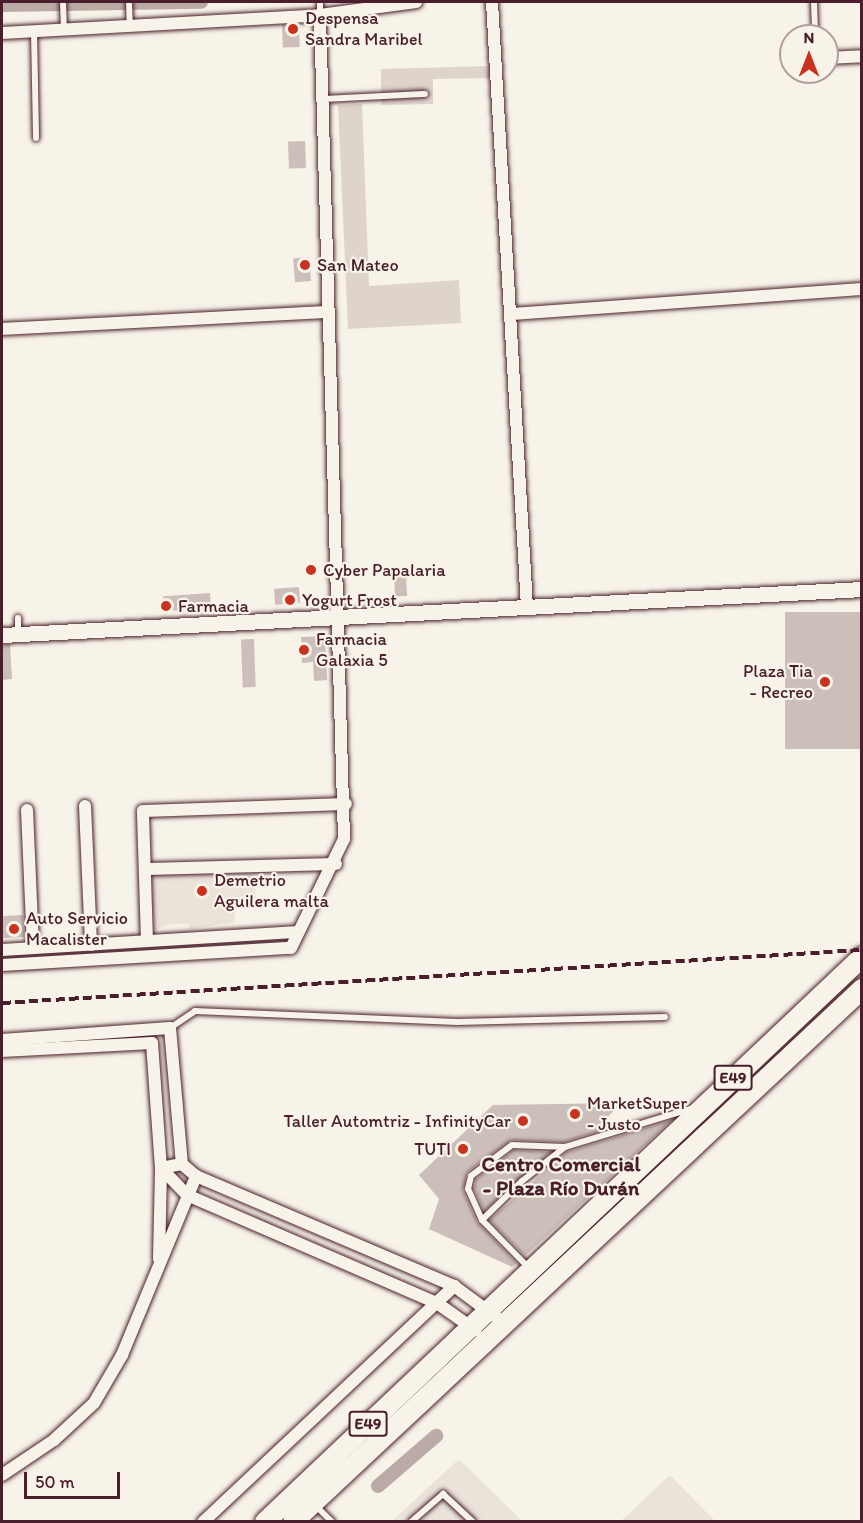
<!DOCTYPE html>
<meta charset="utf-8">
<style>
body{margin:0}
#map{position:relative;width:863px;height:1523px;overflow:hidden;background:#f7f3e8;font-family:Itim,sans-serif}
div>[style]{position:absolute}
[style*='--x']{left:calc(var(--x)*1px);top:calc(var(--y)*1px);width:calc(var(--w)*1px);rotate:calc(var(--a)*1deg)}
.built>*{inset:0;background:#eae3da}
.green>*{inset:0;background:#ded4cc}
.canal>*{height:14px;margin:-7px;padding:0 7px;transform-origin:7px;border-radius:7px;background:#bcaaa7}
.building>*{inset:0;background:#ccbfb9;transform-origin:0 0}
.roads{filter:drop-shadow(0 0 2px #4a1f2b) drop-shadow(0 0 2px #4a1f2b)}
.service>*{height:6px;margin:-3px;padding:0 3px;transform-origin:3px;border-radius:3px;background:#f7f3e8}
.minor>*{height:12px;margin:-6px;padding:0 6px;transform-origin:6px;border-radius:6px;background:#f7f3e8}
.tertiary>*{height:15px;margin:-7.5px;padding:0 7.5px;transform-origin:7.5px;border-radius:7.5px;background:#f7f3e8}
.primary>*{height:20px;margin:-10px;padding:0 10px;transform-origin:10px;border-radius:10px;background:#f7f3e8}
.rail>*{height:4px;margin-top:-2px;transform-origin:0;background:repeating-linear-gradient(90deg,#4a1f2b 0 9px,transparent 0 13.5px)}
.dots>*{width:16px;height:16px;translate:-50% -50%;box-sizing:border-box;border:3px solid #f7f3e8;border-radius:50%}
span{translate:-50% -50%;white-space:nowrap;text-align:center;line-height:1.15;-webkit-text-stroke:4.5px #f7f3e8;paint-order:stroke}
.shield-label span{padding:2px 4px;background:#f7f3e8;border:2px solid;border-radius:4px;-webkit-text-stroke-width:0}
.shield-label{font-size:16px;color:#4a1f2b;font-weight:700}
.poi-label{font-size:18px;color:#4a1f2b}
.left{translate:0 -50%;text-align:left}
.right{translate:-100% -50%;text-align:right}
.quarter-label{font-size:21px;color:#4a1f2b;font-weight:700}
.frame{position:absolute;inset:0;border:3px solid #4a1f2b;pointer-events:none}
.north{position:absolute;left:779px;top:24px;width:60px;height:60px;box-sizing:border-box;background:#f7f3e8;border:2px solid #b29e9c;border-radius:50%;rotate:0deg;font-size:16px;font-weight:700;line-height:24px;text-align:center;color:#4a1f2b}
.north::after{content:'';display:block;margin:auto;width:21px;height:27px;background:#c8321e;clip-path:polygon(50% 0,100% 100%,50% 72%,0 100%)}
.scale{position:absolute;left:24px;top:1472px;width:96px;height:27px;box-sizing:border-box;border:3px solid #4a1f2b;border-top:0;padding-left:8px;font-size:18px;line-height:21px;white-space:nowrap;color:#4a1f2b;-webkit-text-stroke:4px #f7f3e8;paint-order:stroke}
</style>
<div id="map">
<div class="built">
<div style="clip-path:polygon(254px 870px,256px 901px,234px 902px,235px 922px,190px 929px,189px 924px,170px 924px,155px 930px,149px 925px,148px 882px,154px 875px)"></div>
<div style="clip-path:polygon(459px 1459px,522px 1521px,391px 1522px)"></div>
<div style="clip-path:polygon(670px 1475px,715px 1521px,621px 1521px)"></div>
</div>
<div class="green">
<div style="clip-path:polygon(490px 66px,490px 78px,433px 79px,433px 104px,381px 105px,381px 69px)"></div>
<div style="clip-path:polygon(362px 104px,369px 286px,459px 280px,461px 323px,348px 329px,338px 105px)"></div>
</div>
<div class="canal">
<div style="--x:2;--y:5;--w:199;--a:-0.9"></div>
<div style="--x:378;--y:1486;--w:77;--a:-40.8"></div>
</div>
<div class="building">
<div style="left:299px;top:24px;width:23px;height:17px;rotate:88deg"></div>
<div style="left:305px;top:141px;width:27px;height:17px;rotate:88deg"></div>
<div style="left:309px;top:257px;width:24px;height:16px;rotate:85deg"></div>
<div style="left:406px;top:574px;width:22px;height:12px;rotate:87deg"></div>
<div style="left:299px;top:587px;width:16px;height:25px;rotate:86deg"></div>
<div style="left:210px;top:593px;width:15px;height:47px;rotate:86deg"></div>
<div style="left:861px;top:612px;width:137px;height:76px;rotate:90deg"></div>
<div style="clip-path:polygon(325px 636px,327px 680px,314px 681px,313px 662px,302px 663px,301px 637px)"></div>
<div style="left:254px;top:639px;width:48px;height:13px;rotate:88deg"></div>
<div style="clip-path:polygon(10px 644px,12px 679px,2px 680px,2px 645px)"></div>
<div style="left:23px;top:915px;width:22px;height:21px;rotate:87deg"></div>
<div style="clip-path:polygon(622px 1103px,598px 1126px,623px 1124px,564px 1142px,511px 1140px,467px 1172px,463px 1190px,477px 1222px,517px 1263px,512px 1267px,429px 1229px,439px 1199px,419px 1175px,493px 1105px)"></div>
<div style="clip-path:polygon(672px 1120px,525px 1256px,489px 1220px,567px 1152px)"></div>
<div style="clip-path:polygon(514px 1150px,551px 1152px,484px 1211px,474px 1188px,476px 1179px)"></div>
</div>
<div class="roads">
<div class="service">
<div style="--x:63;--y:2;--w:28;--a:88"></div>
<div style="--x:129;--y:2;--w:24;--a:88"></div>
<div style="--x:320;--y:2;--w:13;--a:90"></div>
<div style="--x:814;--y:2;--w:31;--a:88"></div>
<div style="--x:34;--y:31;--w:107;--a:88.9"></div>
<div style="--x:322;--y:99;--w:103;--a:-2.8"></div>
<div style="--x:18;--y:618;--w:14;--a:90"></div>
<div style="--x:170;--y:1028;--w:30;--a:-34"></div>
<div style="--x:195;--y:1011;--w:262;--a:2.4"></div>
<div style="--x:457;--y:1022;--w:208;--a:-1.4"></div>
<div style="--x:482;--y:1220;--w:34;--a:-114"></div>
<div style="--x:468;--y:1189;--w:13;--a:-77"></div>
<div style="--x:471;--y:1176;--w:51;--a:-37.1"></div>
<div style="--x:512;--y:1145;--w:53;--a:2.2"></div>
<div style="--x:529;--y:1268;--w:67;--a:-134.4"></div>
<div style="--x:482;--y:1220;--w:56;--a:-44.3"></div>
<div style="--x:522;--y:1181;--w:55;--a:-38.3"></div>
<div style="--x:565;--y:1147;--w:134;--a:-16.9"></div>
<div style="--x:315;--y:1505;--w:24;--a:45"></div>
<div style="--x:411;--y:1522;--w:43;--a:-41.2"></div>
<div style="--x:443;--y:1494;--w:41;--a:43"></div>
</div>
<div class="minor">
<div style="--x:492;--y:2;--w:606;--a:86.69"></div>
<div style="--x:2;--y:33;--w:319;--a:-3.2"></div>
<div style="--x:320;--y:15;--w:97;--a:-7.7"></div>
<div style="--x:827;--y:58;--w:35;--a:-3"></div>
<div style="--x:511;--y:314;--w:352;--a:-4.1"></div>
<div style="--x:2;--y:329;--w:327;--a:-3"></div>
<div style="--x:85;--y:806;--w:139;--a:87.5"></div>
<div style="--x:27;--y:810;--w:138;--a:87.5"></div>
<div style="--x:145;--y:869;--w:191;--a:-1.5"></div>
<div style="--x:147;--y:941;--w:130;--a:-91.8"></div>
<div style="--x:143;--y:811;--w:203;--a:-2"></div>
<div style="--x:2;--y:950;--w:297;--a:-3.5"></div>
<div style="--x:2;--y:965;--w:289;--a:-3.4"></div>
<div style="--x:291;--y:948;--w:121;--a:-64.1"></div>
<div style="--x:344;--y:839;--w:824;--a:-91.67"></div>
<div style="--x:2;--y:1040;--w:168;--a:-4.1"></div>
<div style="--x:170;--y:1028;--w:137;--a:85"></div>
<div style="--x:182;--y:1164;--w:18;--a:41"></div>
<div style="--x:196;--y:1176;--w:280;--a:23.1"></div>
<div style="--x:454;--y:1286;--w:62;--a:36.5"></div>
<div style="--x:2;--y:1051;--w:150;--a:-3.1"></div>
<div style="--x:152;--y:1043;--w:125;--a:85.9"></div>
<div style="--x:161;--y:1168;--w:37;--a:46"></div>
<div style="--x:187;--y:1195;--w:272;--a:23.4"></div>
<div style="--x:437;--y:1303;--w:47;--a:35.4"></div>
<div style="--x:159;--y:1259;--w:91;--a:-88.7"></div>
<div style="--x:161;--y:1168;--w:21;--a:-11"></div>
<div style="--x:2;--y:1475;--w:63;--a:-33.9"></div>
<div style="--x:54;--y:1440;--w:54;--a:-42.8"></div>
<div style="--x:94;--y:1403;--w:56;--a:-59.7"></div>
<div style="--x:122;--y:1355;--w:194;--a:-67.5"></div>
<div style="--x:203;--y:1522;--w:345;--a:-43.2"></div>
</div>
<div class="tertiary">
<div style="--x:2;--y:635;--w:861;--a:-3.06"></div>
</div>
<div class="primary">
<div style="--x:265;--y:1522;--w:822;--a:-43.42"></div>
<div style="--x:293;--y:1522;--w:780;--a:-43.13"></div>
</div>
</div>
<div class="rail">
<div style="--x:2;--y:1003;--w:862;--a:-3.53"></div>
</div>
<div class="dots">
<div style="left:293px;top:29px;background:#c8321e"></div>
<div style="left:305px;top:265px;background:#c8321e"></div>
<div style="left:311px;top:570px;background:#c8321e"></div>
<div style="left:290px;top:600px;background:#c8321e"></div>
<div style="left:166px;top:606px;background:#c8321e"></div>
<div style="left:304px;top:650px;background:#c8321e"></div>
<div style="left:825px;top:682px;background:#c8321e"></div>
<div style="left:202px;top:891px;background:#c8321e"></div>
<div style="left:14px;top:929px;background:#c8321e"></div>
<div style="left:575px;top:1114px;background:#c8321e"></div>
<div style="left:523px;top:1121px;background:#c8321e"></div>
<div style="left:463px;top:1149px;background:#c8321e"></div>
</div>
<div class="shield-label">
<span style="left:733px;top:1078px">E49</span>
<span style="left:368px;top:1424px">E49</span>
</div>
<div class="poi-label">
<span class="left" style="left:305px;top:29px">Despensa<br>Sandra Maribel</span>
<span class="left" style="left:317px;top:265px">San Mateo</span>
<span class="left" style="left:323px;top:570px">Cyber Papalaria</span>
<span class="left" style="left:302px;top:600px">Yogurt Frost</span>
<span class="left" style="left:178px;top:606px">Farmacia</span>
<span class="left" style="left:316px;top:650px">Farmacia<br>Galaxia 5</span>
<span class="right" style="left:813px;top:682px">Plaza Tia<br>- Recreo</span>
<span class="left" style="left:214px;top:891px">Demetrio<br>Aguilera malta</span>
<span class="left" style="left:26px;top:929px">Auto Servicio<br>Macalister</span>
<span class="left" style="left:587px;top:1114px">MarketSuper<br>- Justo</span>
<span class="right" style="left:511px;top:1121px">Taller Automtriz - InfinityCar</span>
<span class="right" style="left:451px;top:1149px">TUTI</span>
</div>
<div class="quarter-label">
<span style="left:561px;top:1176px">Centro Comercial<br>- Plaza Río Durán</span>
</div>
<div class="frame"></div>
<div class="north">N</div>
<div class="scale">50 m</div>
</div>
